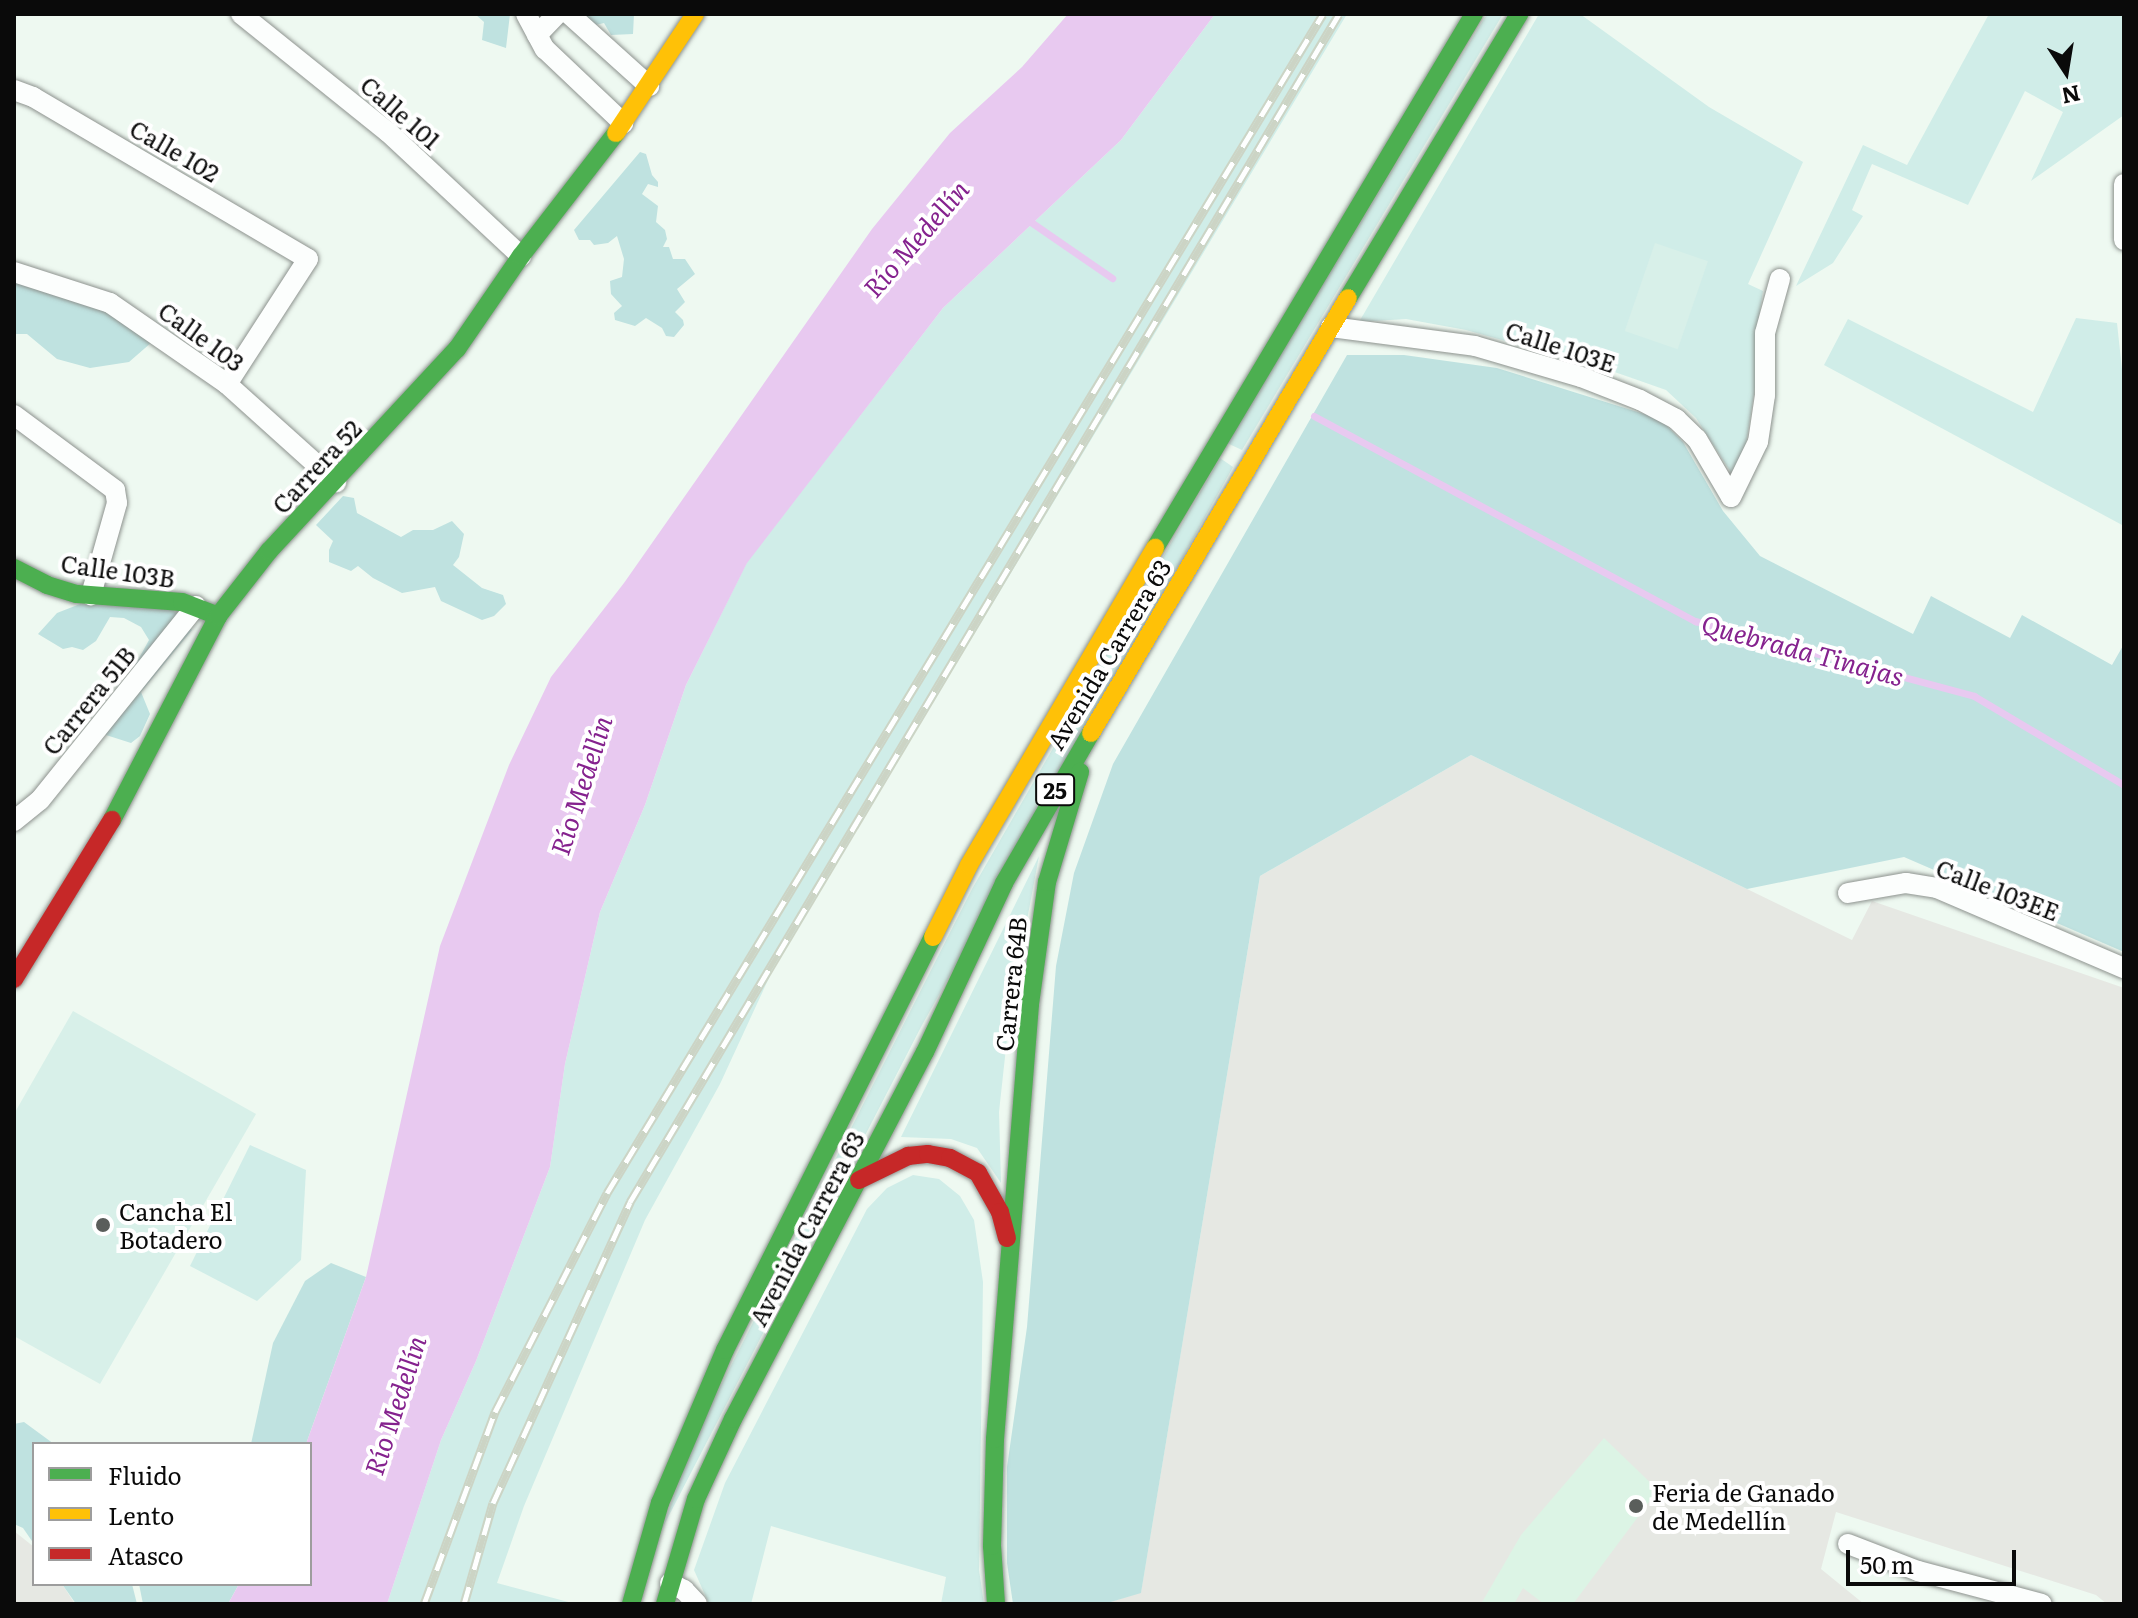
<!DOCTYPE html>
<meta charset="utf-8">
<style>
body{margin:0}
#map{position:relative;width:2138px;height:1618px;overflow:hidden;background:#eef9f1;font-family:Literata,serif}
div>[style]{position:absolute}
[style*='--x']{left:calc(var(--x)*1px);top:calc(var(--y)*1px);width:calc(var(--w)*1px);rotate:calc(var(--a)*1deg)}
.industrial>*{inset:0;background:#e6e8e3}
.farmland>*{inset:0;background:#dcf4e5}
.green>*{inset:0;background:#d0ede8}
.forest>*{inset:0;background:#bfe2e0}
.pitch>*{inset:0;background:#d8f0e9;transform-origin:0 0}
.water>*{inset:0;background:#e8c9f0}
.stream>*{height:7px;margin:-3.5px;padding:0 3.5px;transform-origin:3.5px;border-radius:3.5px;background:#e8c9f0}
.roads{filter:drop-shadow(0 0 2px #8d928e) drop-shadow(0 0 2px #8d928e)}
.street>*{height:20px;margin:-10px;padding:0 10px;transform-origin:10px;border-radius:10px;background:#fcfefd}
.fast>*{height:18px;margin:-9px;padding:0 9px;transform-origin:9px;border-radius:9px;background:#4caf50}
.slow>*{height:18px;margin:-9px;padding:0 9px;transform-origin:9px;border-radius:9px;background:#ffc107}
.jam>*{height:18px;margin:-9px;padding:0 9px;transform-origin:9px;border-radius:9px;background:#c62828}
.rail>*{height:9px;margin-top:-4.5px;transform-origin:0;background:repeating-linear-gradient(90deg,#fff 0 18px,#ccd4c5 0 36px);box-sizing:border-box;border-block:2px solid #ccd4c5}
.dots>*{width:22px;height:22px;translate:-50% -50%;box-sizing:border-box;border:4px solid #fff;border-radius:50%}
span{translate:-50% -50%;white-space:nowrap;text-align:center;line-height:1.15;-webkit-text-stroke:8px #fff;paint-order:stroke}
.shield-label span{padding:2px 6px;background:#fff;border:2px solid;border-radius:6px;-webkit-text-stroke-width:0}
.shield-label{font-size:22px;color:#0a0a0a;font-weight:700}
.street-label{font-size:24px;color:#0a0a0a}
.poi-label{font-size:24px;color:#0a0a0a}
.left{translate:0 -50%;text-align:left}
.water-label{font-size:26px;color:#85228e;font-style:italic}
.frame{position:absolute;inset:0;border:16px solid #0a0a0a;pointer-events:none}
.legend{position:absolute;left:32px;top:1442px;width:280px;height:144px;box-sizing:border-box;background:#fff;border:2px solid #9d9d9d;margin:0;padding:10px 14px;list-style:none;font-size:24px;color:#0a0a0a}
.legend li{display:flex;align-items:center;gap:16px;height:40px}
.legend b{width:40px;border:2px solid #9d9d9d}
.north{position:absolute;left:2026px;top:32px;width:80px;height:80px;-webkit-text-stroke:6px #fff;paint-order:stroke;rotate:168deg;font-size:22px;font-weight:700;line-height:32px;text-align:center;color:#0a0a0a}
.north::after{content:'';display:block;margin:auto;width:28px;height:36px;background:#0a0a0a;clip-path:polygon(50% 0,100% 100%,50% 72%,0 100%)}
.scale{position:absolute;left:1846px;top:1550px;width:170px;height:36px;box-sizing:border-box;border:4px solid #0a0a0a;border-top:0;padding-left:10px;font-size:24px;line-height:28px;white-space:nowrap;color:#0a0a0a;-webkit-text-stroke:6px #fff;paint-order:stroke}
</style>
<div id="map">
<div class="industrial">
<div style="clip-path:polygon(1471px 755px,1852px 940px,1872px 901px,2124px 988px,2124px 1604px,2107px 1604px,2096px 1595px,1836px 1512px,1821px 1569px,1864px 1604px,1104px 1604px,1141px 1592px,1260px 876px)"></div>
<div style="clip-path:polygon(14px 1531px,34px 1547px,34px 1584px,62px 1584px,75px 1604px,14px 1604px)"></div>
</div>
<div class="farmland">
<div style="clip-path:polygon(1604px 1438px,1658px 1490px,1573px 1604px,1544px 1604px,1523px 1588px,1514px 1604px,1481px 1604px,1521px 1535px)"></div>
</div>
<div class="green">
<div style="clip-path:polygon(1215px 14px,1347px 14px,774px 967px,720px 1084px,645px 1220px,524px 1506px,497px 1583px,576px 1604px,387px 1604px,441px 1440px,476px 1361px,550px 1167px,565px 1064px,600px 912px,645px 805px,686px 685px,747px 562px,943px 308px,1121px 140px)"></div>
<div style="clip-path:polygon(1487px 14px,1503px 14px,1242px 450px,1227px 443px)"></div>
<div style="clip-path:polygon(1539px 14px,1580px 14px,1709px 107px,1803px 162px,1748px 284px,1763px 291px,1756px 337px,1756px 381px,1746px 444px,1732px 474px,1696px 418px,1666px 390px,1606px 369px,1466px 330px,1406px 319px,1359px 322px)"></div>
<div style="clip-path:polygon(1989px 14px,2124px 14px,2124px 115px,2031px 181px,2063px 112px,2025px 91px,1968px 205px,1872px 164px,1852px 210px,1863px 216px,1833px 263px,1796px 286px,1863px 145px,1907px 165px)"></div>
<div style="clip-path:polygon(2076px 318px,2117px 323px,2124px 388px,2124px 526px,1824px 365px,1848px 319px,2033px 412px)"></div>
<div style="clip-path:polygon(1220px 458px,1233px 467px,921px 1027px,662px 1529px,697px 1433px,972px 889px)"></div>
<div style="clip-path:polygon(1039px 856px,1010px 1011px,999px 1112px,1001px 1183px,977px 1148px,951px 1139px,901px 1137px)"></div>
<div style="clip-path:polygon(250px 1145px,306px 1170px,301px 1260px,257px 1301px,190px 1266px)"></div>
<div style="clip-path:polygon(913px 1175px,939px 1179px,960px 1196px,974px 1220px,983px 1282px,979px 1570px,984px 1604px,941px 1604px,946px 1577px,771px 1526px,751px 1604px,709px 1604px,694px 1570px,725px 1483px,867px 1209px,887px 1188px)"></div>
</div>
<div class="forest">
<div style="clip-path:polygon(475px 14px,510px 14px,506px 48px,482px 40px,484px 22px)"></div>
<div style="clip-path:polygon(559px 14px,634px 14px,633px 34px,611px 35px,604px 23px,579px 29px)"></div>
<div style="clip-path:polygon(640px 152px,646px 154px,652px 175px,658px 182px,658px 187px,648px 184px,642px 194px,658px 206px,656px 222px,665px 230px,667px 239px,663px 247px,669px 247px,673px 259px,685px 259px,695px 274px,677px 289px,685px 302px,675px 312px,683px 320px,684px 325px,674px 337px,666px 336px,662px 328px,646px 318px,635px 326px,615px 320px,614px 313px,622px 306px,611px 294px,610px 281px,622px 277px,624px 259px,617px 236px,608px 243px,594px 245px,590px 240px,579px 240px,574px 230px)"></div>
<div style="clip-path:polygon(14px 266px,117px 302px,152px 342px,129px 362px,90px 368px,57px 359px,27px 334px,14px 334px)"></div>
<div style="clip-path:polygon(1347px 355px,1404px 355px,1497px 368px,1660px 419px,1683px 442px,1723px 511px,1760px 556px,1913px 634px,1931px 596px,2010px 638px,2022px 615px,2112px 665px,2124px 644px,2124px 952px,1904px 857px,1747px 889px,1471px 755px,1260px 876px,1141px 1593px,1104px 1604px,1013px 1604px,1007px 1563px,1007px 1467px,1027px 1327px,1056px 966px,1074px 873px,1113px 764px)"></div>
<div style="clip-path:polygon(343px 496px,354px 498px,357px 513px,401px 537px,413px 530px,433px 530px,452px 521px,464px 534px,459px 557px,453px 565px,482px 588px,503px 595px,506px 604px,494px 616px,482px 620px,441px 601px,435px 587px,402px 593px,373px 578px,358px 566px,351px 571px,329px 562px,329px 550px,333px 541px,316px 525px)"></div>
<div style="clip-path:polygon(80px 604px,172px 609px,192px 630px,141px 692px,150px 714px,140px 736px,131px 743px,106px 735px,100px 711px,132px 671px,149px 640px,141px 627px,124px 618px,110px 617px,96px 641px,83px 650px,72px 647px,63px 649px,38px 634px,57px 613px)"></div>
<div style="clip-path:polygon(331px 1263px,366px 1277px,306px 1444px,251px 1444px,273px 1343px,305px 1281px)"></div>
<div style="clip-path:polygon(24px 1422px,54px 1444px,34px 1444px,34px 1544px,23px 1528px,14px 1524px,14px 1424px)"></div>
<div style="clip-path:polygon(62px 1584px,132px 1584px,137px 1604px,76px 1604px)"></div>
<div style="clip-path:polygon(139px 1584px,239px 1584px,228px 1604px,143px 1604px)"></div>
</div>
<div class="pitch">
<div style="left:1655px;top:243px;width:56px;height:93px;rotate:19deg"></div>
<div style="clip-path:polygon(73px 1011px,256px 1114px,100px 1384px,14px 1336px,14px 1114px)"></div>
</div>
<div class="water">
<div style="clip-path:polygon(1068px 14px,1215px 14px,1121px 140px,943px 308px,747px 563px,686px 685px,645px 805px,600px 912px,565px 1064px,550px 1167px,476px 1361px,441px 1440px,387px 1604px,228px 1604px,239px 1584px,310px 1584px,310px 1444px,306px 1444px,366px 1277px,440px 946px,509px 765px,551px 677px,624px 583px,872px 229px,950px 133px,1022px 67px)"></div>
</div>
<div class="stream">
<div style="--x:1025;--y:218;--w:106;--a:34.6"></div>
<div style="--x:1314;--y:416;--w:433;--a:28.3"></div>
<div style="--x:1695;--y:621;--w:289;--a:15"></div>
<div style="--x:1974;--y:696;--w:174;--a:30.7"></div>
</div>
<div class="roads">
<div class="street">
<div style="--x:241;--y:14;--w:189;--a:38.8"></div>
<div style="--x:388;--y:132;--w:182;--a:43"></div>
<div style="--x:526;--y:14;--w:40;--a:62"></div>
<div style="--x:545;--y:49;--w:108;--a:43.5"></div>
<div style="--x:569;--y:14;--w:108;--a:42"></div>
<div style="--x:537;--y:35;--w:29;--a:-46"></div>
<div style="--x:14;--y:90;--w:20;--a:20"></div>
<div style="--x:33;--y:97;--w:319;--a:30.5"></div>
<div style="--x:308;--y:259;--w:149;--a:122.9"></div>
<div style="--x:2124;--y:184;--w:56;--a:90"></div>
<div style="--x:14;--y:272;--w:101;--a:17.9"></div>
<div style="--x:110;--y:303;--w:142;--a:34.7"></div>
<div style="--x:227;--y:384;--w:147;--a:42"></div>
<div style="--x:1331;--y:327;--w:145;--a:7.5"></div>
<div style="--x:1475;--y:346;--w:110;--a:16.3"></div>
<div style="--x:1581;--y:377;--w:63;--a:21.3"></div>
<div style="--x:1640;--y:400;--w:41;--a:27.8"></div>
<div style="--x:1676;--y:419;--w:29;--a:44"></div>
<div style="--x:1697;--y:439;--w:67;--a:59.6"></div>
<div style="--x:14;--y:415;--w:126;--a:36.6"></div>
<div style="--x:115;--y:490;--w:13;--a:81"></div>
<div style="--x:117;--y:503;--w:96;--a:105.8"></div>
<div style="--x:1731;--y:497;--w:61;--a:-63.9"></div>
<div style="--x:1758;--y:442;--w:48;--a:-81.5"></div>
<div style="--x:1765;--y:395;--w:62;--a:-90"></div>
<div style="--x:1765;--y:333;--w:56;--a:-74.5"></div>
<div style="--x:14;--y:821;--w:33;--a:-39"></div>
<div style="--x:40;--y:800;--w:249;--a:-51.2"></div>
<div style="--x:1848;--y:893;--w:59;--a:-9.8"></div>
<div style="--x:1906;--y:883;--w:31;--a:9"></div>
<div style="--x:1937;--y:888;--w:203;--a:23.2"></div>
<div style="--x:1848;--y:1544;--w:75;--a:21.1"></div>
<div style="--x:1918;--y:1571;--w:128;--a:14.9"></div>
<div style="--x:670;--y:1583;--w:16;--a:27"></div>
<div style="--x:684;--y:1590;--w:19;--a:47"></div>
</div>
<div class="fast">
<div style="--x:1348;--y:298;--w:332;--a:-58.9"></div>
<div style="--x:1155;--y:548;--w:622;--a:-59.15"></div>
<div style="--x:14;--y:568;--w:37;--a:27"></div>
<div style="--x:47;--y:585;--w:31;--a:17"></div>
<div style="--x:77;--y:594;--w:105;--a:4.4"></div>
<div style="--x:182;--y:602;--w:39;--a:21"></div>
<div style="--x:112;--y:820;--w:230;--a:-62.5"></div>
<div style="--x:218;--y:616;--w:83;--a:-51.9"></div>
<div style="--x:269;--y:551;--w:276;--a:-47.1"></div>
<div style="--x:457;--y:349;--w:113;--a:-55.5"></div>
<div style="--x:521;--y:256;--w:155;--a:-52.3"></div>
<div style="--x:631;--y:1604;--w:105;--a:-74"></div>
<div style="--x:660;--y:1503;--w:166;--a:-67"></div>
<div style="--x:725;--y:1350;--w:462;--a:-63.3"></div>
<div style="--x:665;--y:1604;--w:109;--a:-73.6"></div>
<div style="--x:696;--y:1499;--w:88;--a:-65.2"></div>
<div style="--x:733;--y:1419;--w:414;--a:-62.4"></div>
<div style="--x:925;--y:1052;--w:187;--a:-64.9"></div>
<div style="--x:1004;--y:883;--w:173;--a:-59.9"></div>
<div style="--x:996;--y:1604;--w:58;--a:-93.9"></div>
<div style="--x:992;--y:1546;--w:107;--a:-88.4"></div>
<div style="--x:995;--y:1439;--w:436;--a:-85.4"></div>
<div style="--x:1030;--y:1004;--w:123;--a:-82.1"></div>
<div style="--x:1047;--y:882;--w:115;--a:-73.3"></div>
</div>
<div class="slow">
<div style="--x:616;--y:133;--w:143;--a:-56.4"></div>
<div style="--x:1091;--y:733;--w:505;--a:-59.43"></div>
<div style="--x:933;--y:937;--w:80;--a:-63.4"></div>
<div style="--x:969;--y:865;--w:368;--a:-59.6"></div>
</div>
<div class="jam">
<div style="--x:14;--y:979;--w:187;--a:-58.4"></div>
<div style="--x:859;--y:1180;--w:55;--a:-26.1"></div>
<div style="--x:908;--y:1156;--w:20;--a:-6"></div>
<div style="--x:928;--y:1154;--w:22;--a:10"></div>
<div style="--x:950;--y:1158;--w:32;--a:28"></div>
<div style="--x:978;--y:1173;--w:45;--a:60.6"></div>
<div style="--x:1000;--y:1212;--w:27;--a:75"></div>
</div>
</div>
<div class="rail">
<div style="--x:424;--y:1604;--w:205;--a:-69.7"></div>
<div style="--x:495;--y:1412;--w:246;--a:-62.9"></div>
<div style="--x:607;--y:1193;--w:1379;--a:-58.73"></div>
<div style="--x:464;--y:1604;--w:105;--a:-74"></div>
<div style="--x:493;--y:1503;--w:331;--a:-65.5"></div>
<div style="--x:630;--y:1202;--w:1383;--a:-59.17"></div>
</div>
<div class="dots">
<div style="left:103px;top:1225px;background:#5a5e5b"></div>
<div style="left:1636px;top:1506px;background:#5a5e5b"></div>
</div>
<div class="shield-label">
<span style="left:1055px;top:790px">25</span>
</div>
<div class="street-label">
<span style="left:401px;top:112px;rotate:41deg">Calle 101</span>
<span style="left:175px;top:150px;rotate:30deg">Calle 102</span>
<span style="left:202px;top:336px;rotate:36deg">Calle 103</span>
<span style="left:1561px;top:346px;rotate:18deg">Calle 103E</span>
<span style="left:316px;top:466px;rotate:-47deg">Carrera 52</span>
<span style="left:118px;top:570px;rotate:8deg">Calle 103B</span>
<span style="left:1108px;top:654px;rotate:-59deg">Avenida Carrera 63</span>
<span style="left:88px;top:700px;rotate:-51deg">Carrera 51B</span>
<span style="left:1998px;top:889px;rotate:21deg">Calle 103EE</span>
<span style="left:1010px;top:984px;rotate:-84deg">Carrera 64B</span>
<span style="left:806px;top:1228px;rotate:-62deg">Avenida Carrera 63</span>
</div>
<div class="poi-label">
<span class="left" style="left:119px;top:1225px">Cancha El<br>Botadero</span>
<span class="left" style="left:1652px;top:1506px">Feria de Ganado<br>de Medellín</span>
</div>
<div class="water-label">
<span style="left:915px;top:238px;rotate:-49deg">Río Medellín</span>
<span style="left:1803px;top:649px;rotate:15deg">Quebrada Tinajas</span>
<span style="left:580px;top:785px;rotate:-72deg">Río Medellín</span>
<span style="left:394px;top:1405px;rotate:-72deg">Río Medellín</span>
</div>
<div class="frame"></div>
<ul class="legend">
<li><b style="height:10px;background:#4caf50"></b>Fluido</li>
<li><b style="height:10px;background:#ffc107"></b>Lento</li>
<li><b style="height:10px;background:#c62828"></b>Atasco</li>
</ul>
<div class="north">N</div>
<div class="scale">50 m</div>
</div>
